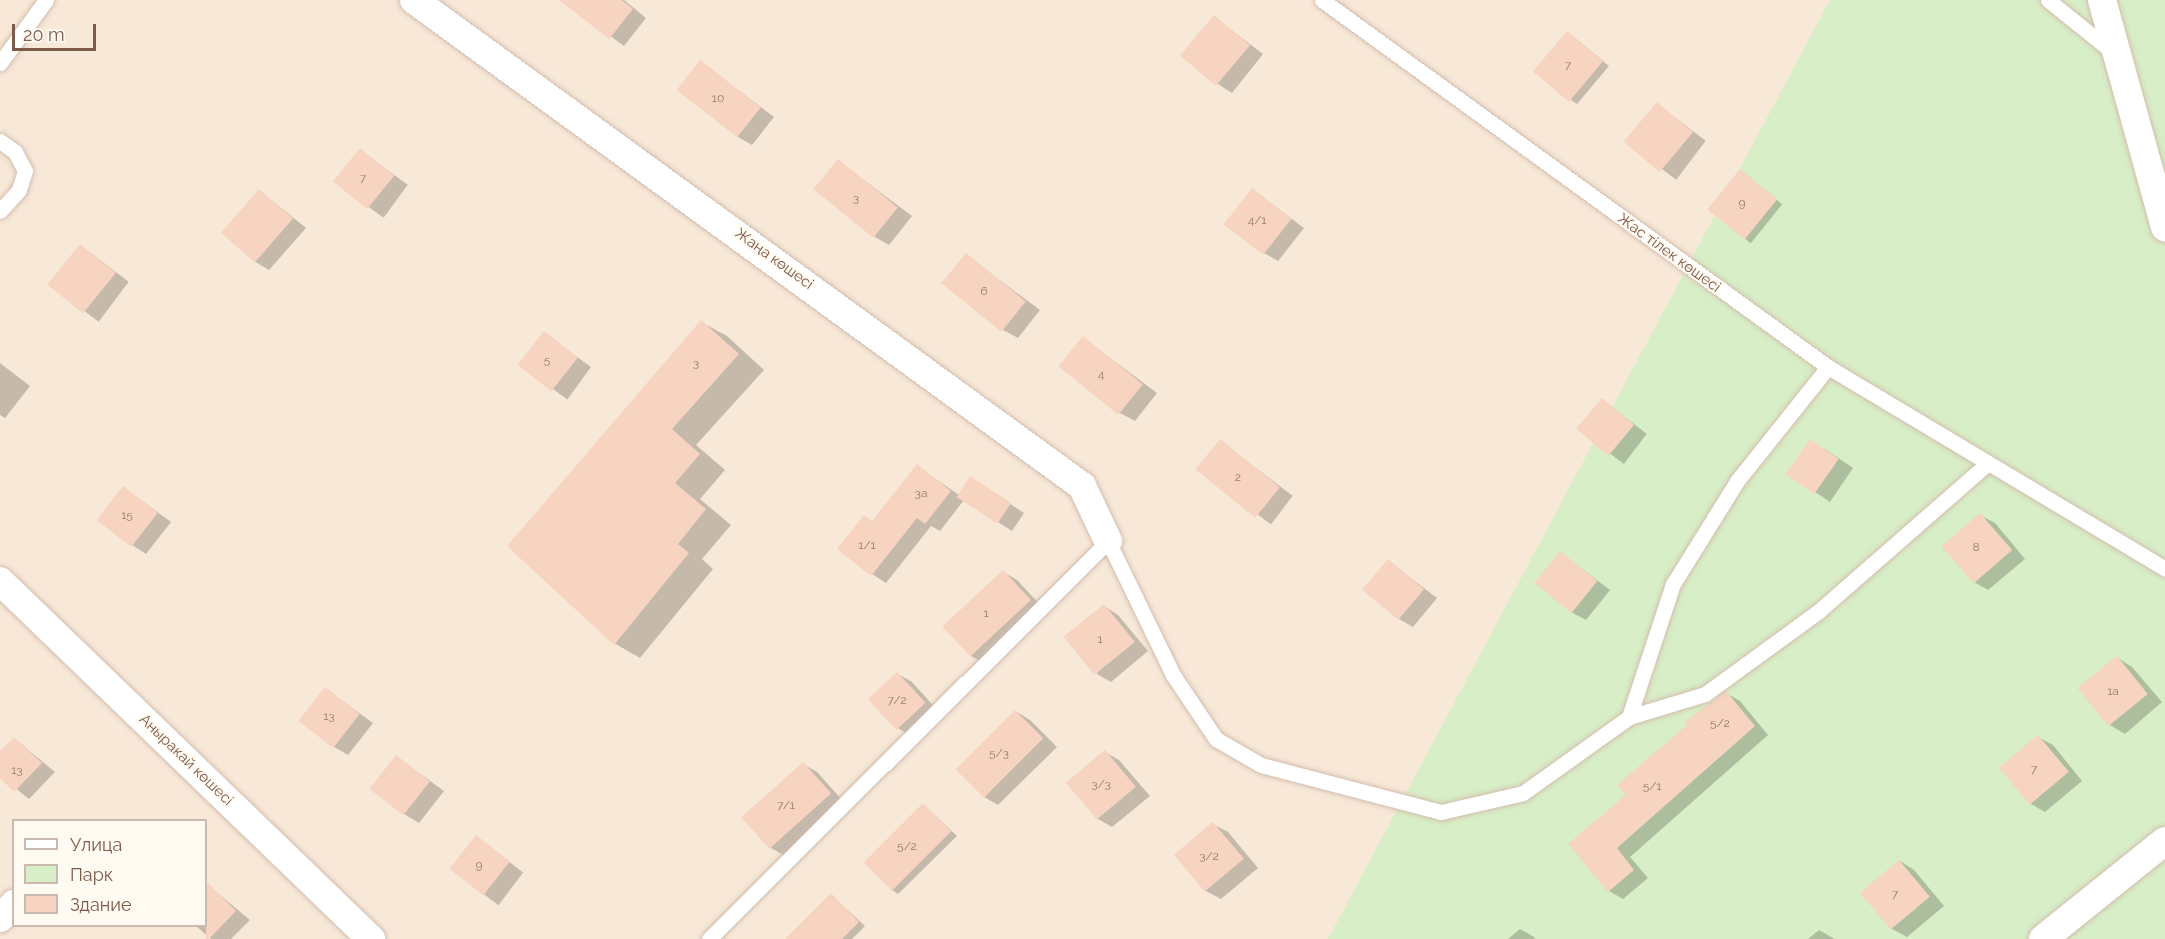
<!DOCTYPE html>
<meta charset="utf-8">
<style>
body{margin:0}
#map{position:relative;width:2165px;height:939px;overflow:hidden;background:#fef6ea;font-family:Raleway,sans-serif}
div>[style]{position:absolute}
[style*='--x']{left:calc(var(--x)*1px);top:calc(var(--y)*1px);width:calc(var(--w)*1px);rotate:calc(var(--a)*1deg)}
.residential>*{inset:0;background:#f7e8d8}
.green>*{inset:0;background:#d7eec6}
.shadow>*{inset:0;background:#0003;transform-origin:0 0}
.building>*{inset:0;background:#f6d4bf;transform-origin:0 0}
.roads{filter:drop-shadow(0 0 2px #d3bdae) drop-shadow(0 0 2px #d3bdae)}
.lane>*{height:15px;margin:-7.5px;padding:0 7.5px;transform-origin:7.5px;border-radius:7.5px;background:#fff}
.street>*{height:28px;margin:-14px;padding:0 14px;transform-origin:14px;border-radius:14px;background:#fff}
span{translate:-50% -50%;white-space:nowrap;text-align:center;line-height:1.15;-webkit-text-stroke:4.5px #fffaf2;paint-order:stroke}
.number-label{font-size:12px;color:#9b7967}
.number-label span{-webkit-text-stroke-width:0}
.street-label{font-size:15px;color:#7d5b4a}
.legend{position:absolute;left:12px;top:819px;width:195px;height:108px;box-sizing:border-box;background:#fffaf2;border:2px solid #cbbaaf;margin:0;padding:8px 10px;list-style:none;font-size:18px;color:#7d5b4a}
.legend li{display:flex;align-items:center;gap:12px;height:30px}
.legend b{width:30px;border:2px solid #cbbaaf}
.scale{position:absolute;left:12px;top:24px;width:84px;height:27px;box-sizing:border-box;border:3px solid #7d5b4a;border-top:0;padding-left:8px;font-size:18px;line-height:21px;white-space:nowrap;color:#7d5b4a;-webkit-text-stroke:4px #fffaf2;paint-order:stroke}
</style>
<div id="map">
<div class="residential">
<div style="clip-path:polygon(evenodd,0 0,2017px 0,2165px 939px,0 939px,0 0,14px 820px,206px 820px,206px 926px,14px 926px,14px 820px)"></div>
</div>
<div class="green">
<div style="clip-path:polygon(1830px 0,2165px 0,2165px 939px,1328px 939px)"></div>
</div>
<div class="shadow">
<div style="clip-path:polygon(561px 0,624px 0,646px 18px,624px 46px)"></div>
<div style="clip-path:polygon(1214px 17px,1263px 54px,1232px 93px,1218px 84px)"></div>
<div style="clip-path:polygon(1574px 37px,1609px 66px,1577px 104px,1571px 100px)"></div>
<div style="clip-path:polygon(701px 62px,774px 117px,752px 145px,738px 137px)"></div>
<div style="left:1657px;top:104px;width:61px;height:49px;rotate:37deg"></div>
<div style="left:360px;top:150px;width:59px;height:41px;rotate:36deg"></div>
<div style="clip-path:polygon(838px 161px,912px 216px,889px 245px,875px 237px)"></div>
<div style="left:1741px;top:171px;width:53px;height:50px;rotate:39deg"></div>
<div style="clip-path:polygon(1253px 190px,1304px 228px,1278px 261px,1264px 253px)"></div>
<div style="clip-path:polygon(260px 191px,306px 228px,269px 270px,254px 261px)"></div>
<div style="left:80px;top:245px;width:61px;height:50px;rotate:37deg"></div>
<div style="clip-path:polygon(966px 255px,1040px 310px,1018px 338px,1003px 330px)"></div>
<div style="clip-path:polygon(701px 322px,727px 336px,764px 370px,696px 445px,725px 470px,700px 499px,731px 525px,702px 559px,713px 569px,640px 658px,614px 643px,509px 546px)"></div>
<div style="left:544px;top:333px;width:58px;height:40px;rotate:36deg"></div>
<div style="clip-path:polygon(1083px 338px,1157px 393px,1135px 421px,1120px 413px)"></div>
<div style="clip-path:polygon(0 363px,30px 386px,5px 418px,0 415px)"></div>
<div style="left:1602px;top:400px;width:56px;height:38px;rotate:37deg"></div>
<div style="left:1220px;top:441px;width:91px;height:36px;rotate:37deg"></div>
<div style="clip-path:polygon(1825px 449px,1853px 468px,1830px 502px,1788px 474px)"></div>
<div style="clip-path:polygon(917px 466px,959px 495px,971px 478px,1024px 513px,1012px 531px,964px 500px,940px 531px,931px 526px,886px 583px,872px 574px,873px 522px)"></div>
<div style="clip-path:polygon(124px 488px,171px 522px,146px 554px,132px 545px)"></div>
<div style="clip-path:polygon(1980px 515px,1995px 523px,2025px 559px,1988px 590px,1974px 582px)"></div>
<div style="clip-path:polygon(1561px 553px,1610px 590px,1586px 620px,1571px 612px)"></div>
<div style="clip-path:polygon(1388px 561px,1437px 598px,1413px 627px,1399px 619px)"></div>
<div style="clip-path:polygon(1003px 572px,1017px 580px,1044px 609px,985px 664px,971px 656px)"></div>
<div style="clip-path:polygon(1104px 606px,1118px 615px,1148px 651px,1111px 682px,1097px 674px)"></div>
<div style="clip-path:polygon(2118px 658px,2132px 667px,2162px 702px,2125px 734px,2110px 725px)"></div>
<div style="clip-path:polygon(898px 674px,912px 682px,939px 712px,912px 737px,898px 728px)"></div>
<div style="clip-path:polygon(326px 689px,373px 723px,348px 755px,334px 747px)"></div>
<div style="clip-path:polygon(1726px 693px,1740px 701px,1768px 735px,1630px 857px,1648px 878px,1623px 899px,1609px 891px,1570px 844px,1628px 795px)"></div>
<div style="clip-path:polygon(1015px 711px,1030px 720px,1057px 747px,998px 805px,984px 797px)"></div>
<div style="clip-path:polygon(2038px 737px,2053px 745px,2082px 781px,2045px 812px,2031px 804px)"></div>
<div style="clip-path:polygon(14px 738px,55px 772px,29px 799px,0 776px,0 753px)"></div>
<div style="clip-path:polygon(1105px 752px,1119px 760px,1150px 796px,1112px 827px,1098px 819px)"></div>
<div style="clip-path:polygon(397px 757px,444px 791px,419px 823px,404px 814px)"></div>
<div style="clip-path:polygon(803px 764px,817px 772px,844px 802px,785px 856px,771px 848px)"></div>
<div style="clip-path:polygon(923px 804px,957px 836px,898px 894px,892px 890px)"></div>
<div style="clip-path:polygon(1213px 824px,1228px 832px,1258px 868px,1221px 899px,1206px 891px)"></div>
<div style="left:476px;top:837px;width:59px;height:41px;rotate:37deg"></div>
<div style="clip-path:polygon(1900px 861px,1914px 870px,1944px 906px,1907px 937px,1892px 929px)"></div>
<div style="clip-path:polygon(209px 886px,250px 920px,231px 939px,211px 939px,196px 926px,206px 926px,206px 890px)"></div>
<div style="clip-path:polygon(831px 895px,865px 926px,852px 939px,787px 939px)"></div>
<div style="clip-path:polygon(1520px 929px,1534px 937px,1535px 939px,1508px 939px)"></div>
<div style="clip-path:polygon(1819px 930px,1833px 938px,1834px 939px,1808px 939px)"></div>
</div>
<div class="building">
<div style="clip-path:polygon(559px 0,622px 0,633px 9px,609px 39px)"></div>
<div style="left:1214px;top:15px;width:47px;height:53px;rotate:40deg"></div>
<div style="left:1567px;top:31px;width:47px;height:53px;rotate:40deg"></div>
<div style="left:700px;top:60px;width:77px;height:38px;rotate:38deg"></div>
<div style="left:1657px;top:102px;width:47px;height:52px;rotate:40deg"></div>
<div style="left:360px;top:148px;width:44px;height:43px;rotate:39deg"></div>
<div style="left:838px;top:159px;width:77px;height:39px;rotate:39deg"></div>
<div style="left:1740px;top:169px;width:48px;height:52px;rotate:39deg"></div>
<div style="left:1252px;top:188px;width:50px;height:46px;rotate:38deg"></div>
<div style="left:259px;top:189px;width:45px;height:58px;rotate:41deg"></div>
<div style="left:80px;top:244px;width:46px;height:52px;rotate:39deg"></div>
<div style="left:966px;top:253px;width:77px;height:39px;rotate:39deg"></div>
<div style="clip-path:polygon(701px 320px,739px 354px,672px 429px,700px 454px,675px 483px,706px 509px,678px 544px,689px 553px,614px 645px,507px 546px)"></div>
<div style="left:544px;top:331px;width:43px;height:43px;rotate:38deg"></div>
<div style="left:1083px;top:336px;width:77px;height:39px;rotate:39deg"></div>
<div style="left:1602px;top:398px;width:42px;height:40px;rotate:40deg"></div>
<div style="left:1220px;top:439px;width:77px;height:39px;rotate:39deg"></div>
<div style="left:1810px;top:439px;width:35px;height:43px;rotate:35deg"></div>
<div style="clip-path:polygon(917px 464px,951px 491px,925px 524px,917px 518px,871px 576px,837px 549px,864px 515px,872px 521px)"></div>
<div style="left:970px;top:476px;width:49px;height:25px;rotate:33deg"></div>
<div style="left:123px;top:486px;width:44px;height:43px;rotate:38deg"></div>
<div style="left:1980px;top:513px;width:49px;height:51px;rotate:49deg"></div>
<div style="left:1560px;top:551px;width:48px;height:41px;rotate:39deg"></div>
<div style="left:1388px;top:559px;width:47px;height:40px;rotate:40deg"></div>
<div style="left:1003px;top:570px;width:41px;height:83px;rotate:47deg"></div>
<div style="left:1104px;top:604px;width:49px;height:52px;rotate:51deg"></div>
<div style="left:2117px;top:656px;width:49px;height:51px;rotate:51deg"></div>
<div style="left:897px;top:672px;width:42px;height:40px;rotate:47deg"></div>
<div style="left:325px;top:687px;width:44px;height:43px;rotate:38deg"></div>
<div style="clip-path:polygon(1726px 691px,1755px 726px,1617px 848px,1634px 870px,1608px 892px,1568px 844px,1626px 795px,1617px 785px,1687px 725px,1685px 722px)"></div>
<div style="left:1015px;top:710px;width:40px;height:84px;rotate:45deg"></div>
<div style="left:2038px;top:735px;width:48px;height:51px;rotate:50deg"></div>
<div style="clip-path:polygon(14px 737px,42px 763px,14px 792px,0 778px,0 751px)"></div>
<div style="left:1105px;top:750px;width:48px;height:51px;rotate:50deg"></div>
<div style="left:396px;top:755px;width:43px;height:43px;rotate:38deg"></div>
<div style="left:803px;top:762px;width:42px;height:83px;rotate:48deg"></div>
<div style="left:923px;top:803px;width:40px;height:84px;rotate:45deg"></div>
<div style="left:1213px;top:822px;width:48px;height:51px;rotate:50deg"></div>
<div style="left:476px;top:835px;width:43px;height:43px;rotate:38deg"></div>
<div style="left:1899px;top:860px;width:48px;height:51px;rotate:50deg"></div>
<div style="clip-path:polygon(206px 881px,236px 911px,209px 939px,206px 939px)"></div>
<div style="clip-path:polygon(831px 893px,859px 922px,842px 939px,785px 939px)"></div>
</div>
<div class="roads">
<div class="lane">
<div style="--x:1322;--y:0;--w:625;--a:35.95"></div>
<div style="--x:1828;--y:367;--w:393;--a:30.9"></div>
<div style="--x:2048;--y:0;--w:85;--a:38.8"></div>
<div style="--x:0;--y:63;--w:78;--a:-53.9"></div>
<div style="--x:0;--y:141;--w:19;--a:36"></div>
<div style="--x:15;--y:152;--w:21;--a:62"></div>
<div style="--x:25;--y:171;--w:20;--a:108"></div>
<div style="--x:19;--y:190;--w:28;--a:132"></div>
<div style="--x:1629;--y:717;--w:140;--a:-71.7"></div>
<div style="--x:1673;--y:584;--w:121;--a:-58.1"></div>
<div style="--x:1737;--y:481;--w:146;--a:-51.4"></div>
<div style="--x:709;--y:939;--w:564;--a:-44.93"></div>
<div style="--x:1108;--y:541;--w:149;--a:64.1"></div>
<div style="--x:1173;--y:675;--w:77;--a:56.1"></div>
<div style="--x:1216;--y:739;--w:52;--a:30"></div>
<div style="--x:1261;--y:765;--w:186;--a:14.6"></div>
<div style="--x:1441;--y:812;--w:84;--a:-13"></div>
<div style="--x:1523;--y:793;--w:130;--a:-35.6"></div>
<div style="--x:1629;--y:717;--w:79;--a:-16.8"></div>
<div style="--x:1705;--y:694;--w:142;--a:-36.1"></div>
<div style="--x:1820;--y:610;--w:222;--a:-41.2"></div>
</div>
<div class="street">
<div style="--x:414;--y:0;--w:826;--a:36.04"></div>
<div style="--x:1082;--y:486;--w:61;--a:64.7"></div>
<div style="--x:2102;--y:0;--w:236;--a:74.5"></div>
<div style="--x:0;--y:581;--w:516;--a:43.98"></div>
<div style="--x:0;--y:918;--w:20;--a:-45"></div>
<div style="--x:2043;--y:939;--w:156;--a:-38.8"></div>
</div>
</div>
<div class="number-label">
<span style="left:1568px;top:66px">7</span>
<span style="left:718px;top:99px">10</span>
<span style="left:363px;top:179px">7</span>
<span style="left:856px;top:199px">3</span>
<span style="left:1742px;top:204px">9</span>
<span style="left:1257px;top:221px">4/1</span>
<span style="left:984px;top:292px">6</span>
<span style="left:547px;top:361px">5</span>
<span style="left:696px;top:364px">3</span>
<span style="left:1101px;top:375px">4</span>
<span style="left:1238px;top:478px">2</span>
<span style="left:921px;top:494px">3а</span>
<span style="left:127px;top:516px">15</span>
<span style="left:867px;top:546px">1/1</span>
<span style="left:1976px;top:548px">8</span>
<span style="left:986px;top:614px">1</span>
<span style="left:1100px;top:640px">1</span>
<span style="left:2113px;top:692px">1а</span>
<span style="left:897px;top:701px">7/2</span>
<span style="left:329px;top:717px">13</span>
<span style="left:1720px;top:724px">5/2</span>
<span style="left:999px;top:754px">5/3</span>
<span style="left:2034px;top:770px">7</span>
<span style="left:17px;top:771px">13</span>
<span style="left:1101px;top:785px">3/3</span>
<span style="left:1652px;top:787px">5/1</span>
<span style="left:786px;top:806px">7/1</span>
<span style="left:907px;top:847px">5/2</span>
<span style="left:1209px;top:857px">3/2</span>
<span style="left:479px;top:866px">9</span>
<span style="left:1895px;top:895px">7</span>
</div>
<div class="street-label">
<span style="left:1669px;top:253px;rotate:36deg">Жас тілек көшесі</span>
<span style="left:774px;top:259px;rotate:36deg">Жаңа көшесі</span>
<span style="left:186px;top:760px;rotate:44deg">Аныракай көшесі</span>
</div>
<ul class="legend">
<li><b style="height:8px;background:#fff"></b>Улица</li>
<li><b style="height:16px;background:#d7eec6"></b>Парк</li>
<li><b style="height:16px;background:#f6d4bf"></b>Здание</li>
</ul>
<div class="scale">20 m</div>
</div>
